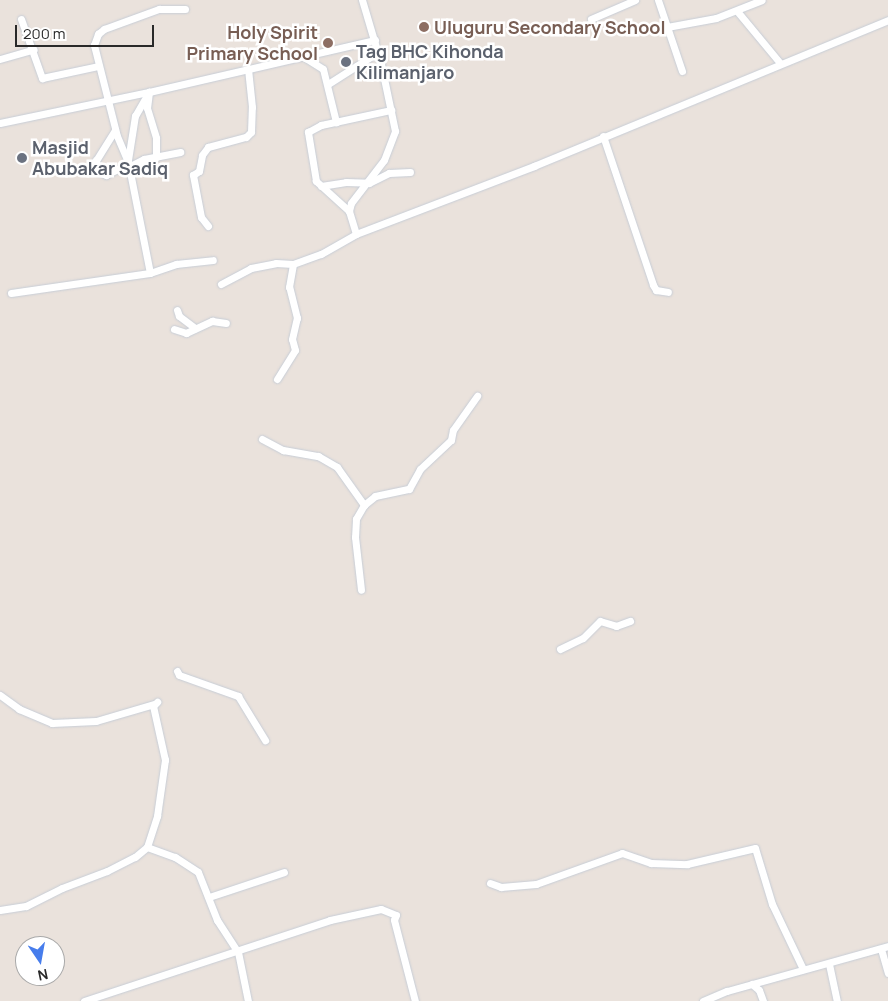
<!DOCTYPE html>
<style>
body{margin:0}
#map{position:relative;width:888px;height:1001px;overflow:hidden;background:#eae2dc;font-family:Manrope,sans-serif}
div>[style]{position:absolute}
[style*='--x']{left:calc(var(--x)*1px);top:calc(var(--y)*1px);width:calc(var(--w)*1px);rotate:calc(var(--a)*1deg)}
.roads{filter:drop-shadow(0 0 1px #c7cdd6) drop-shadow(0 0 1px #c7cdd6)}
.minor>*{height:7px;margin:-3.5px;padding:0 3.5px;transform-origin:3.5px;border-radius:3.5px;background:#fff}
.dots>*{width:14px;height:14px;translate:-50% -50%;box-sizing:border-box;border:2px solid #fff;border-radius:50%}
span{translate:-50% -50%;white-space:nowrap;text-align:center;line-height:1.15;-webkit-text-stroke:5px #fff;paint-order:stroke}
.education-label{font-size:18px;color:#785e54;font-weight:700}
.left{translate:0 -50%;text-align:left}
.right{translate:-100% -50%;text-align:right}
.worship-label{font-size:18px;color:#5b616d;font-weight:700}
.north{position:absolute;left:15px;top:936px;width:50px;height:50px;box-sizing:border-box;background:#fff;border:1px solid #a9a9a9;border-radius:50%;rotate:168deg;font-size:14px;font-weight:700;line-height:20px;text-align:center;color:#292929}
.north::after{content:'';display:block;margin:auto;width:18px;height:22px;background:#477dec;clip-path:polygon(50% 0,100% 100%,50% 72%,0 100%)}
.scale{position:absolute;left:15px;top:25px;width:139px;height:22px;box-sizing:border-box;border:2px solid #292929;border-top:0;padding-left:6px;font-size:15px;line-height:18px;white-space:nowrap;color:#292929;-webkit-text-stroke:4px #fff;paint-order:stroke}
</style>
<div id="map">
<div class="roads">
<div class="minor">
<div style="--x:658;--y:0;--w:75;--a:71.3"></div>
<div style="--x:737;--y:11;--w:67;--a:50.4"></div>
<div style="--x:21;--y:19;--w:63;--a:70.4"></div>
<div style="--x:42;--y:78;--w:57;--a:-12.1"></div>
<div style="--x:591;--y:19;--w:48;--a:-23.4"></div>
<div style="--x:667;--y:27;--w:50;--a:-10.4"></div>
<div style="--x:716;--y:18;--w:49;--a:-21.4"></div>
<div style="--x:304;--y:57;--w:22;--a:32"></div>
<div style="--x:323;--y:69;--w:55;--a:76.2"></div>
<div style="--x:0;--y:59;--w:35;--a:-16"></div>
<div style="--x:328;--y:84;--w:59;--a:-32.6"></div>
<div style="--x:0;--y:123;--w:152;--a:-11.8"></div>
<div style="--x:149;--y:92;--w:16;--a:97"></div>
<div style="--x:147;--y:108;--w:31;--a:73"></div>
<div style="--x:156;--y:138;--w:19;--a:90"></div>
<div style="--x:115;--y:130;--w:36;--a:122"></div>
<div style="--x:96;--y:160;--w:11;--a:85"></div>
<div style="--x:97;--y:171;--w:10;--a:24"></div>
<div style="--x:106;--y:175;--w:25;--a:-27"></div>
<div style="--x:603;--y:136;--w:157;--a:71.4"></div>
<div style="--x:653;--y:285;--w:6;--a:59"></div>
<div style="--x:656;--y:290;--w:12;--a:9"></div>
<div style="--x:128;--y:160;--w:45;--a:-81"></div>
<div style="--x:135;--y:116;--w:28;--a:-60"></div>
<div style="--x:149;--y:92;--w:232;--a:-13"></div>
<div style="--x:128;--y:167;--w:18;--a:-27"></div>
<div style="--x:144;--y:159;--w:37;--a:-11"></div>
<div style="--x:321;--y:186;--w:25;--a:-9"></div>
<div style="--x:346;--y:182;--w:23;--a:2"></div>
<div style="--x:369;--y:183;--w:22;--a:-27"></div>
<div style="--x:389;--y:173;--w:21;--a:-3"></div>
<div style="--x:349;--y:211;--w:45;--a:-137.7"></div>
<div style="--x:316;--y:181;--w:50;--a:-99.3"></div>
<div style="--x:308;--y:132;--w:15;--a:-28"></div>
<div style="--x:321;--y:125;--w:72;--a:-12.1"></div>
<div style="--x:208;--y:226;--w:11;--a:-128"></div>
<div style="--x:201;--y:217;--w:43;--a:-100.8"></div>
<div style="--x:193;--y:175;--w:7;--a:-34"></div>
<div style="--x:199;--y:171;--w:16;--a:-79"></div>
<div style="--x:202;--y:155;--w:10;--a:-53"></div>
<div style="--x:208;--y:147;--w:39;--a:-15"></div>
<div style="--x:246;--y:137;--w:7;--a:-45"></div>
<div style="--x:251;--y:132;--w:25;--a:-88"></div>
<div style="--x:252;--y:107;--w:38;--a:-96"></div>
<div style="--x:356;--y:234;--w:24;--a:-107"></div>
<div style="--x:349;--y:211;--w:8;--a:-76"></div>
<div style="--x:351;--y:203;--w:54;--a:-52.5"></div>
<div style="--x:384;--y:160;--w:31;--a:-69"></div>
<div style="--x:395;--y:131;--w:68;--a:-101.8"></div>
<div style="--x:381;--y:64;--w:67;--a:-106.5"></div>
<div style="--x:150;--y:273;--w:113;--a:-101.2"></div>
<div style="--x:128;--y:162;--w:28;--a:-113"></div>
<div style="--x:117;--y:136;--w:94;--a:-104.2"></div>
<div style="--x:94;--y:45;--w:12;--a:-70"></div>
<div style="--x:98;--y:34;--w:8;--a:-40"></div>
<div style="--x:104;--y:29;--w:59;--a:-20"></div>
<div style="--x:159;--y:9;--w:26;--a:0"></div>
<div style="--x:221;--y:284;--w:34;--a:-28"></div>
<div style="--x:251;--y:268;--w:25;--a:-11"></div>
<div style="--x:276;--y:263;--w:17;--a:3"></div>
<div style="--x:293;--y:264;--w:30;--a:-20"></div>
<div style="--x:321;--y:254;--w:40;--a:-29.7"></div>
<div style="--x:356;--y:234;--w:191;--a:-20.9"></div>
<div style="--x:534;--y:166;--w:383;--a:-22.4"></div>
<div style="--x:11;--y:293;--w:140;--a:-8.2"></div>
<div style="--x:150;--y:273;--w:28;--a:-19"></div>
<div style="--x:176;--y:264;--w:37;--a:-6"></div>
<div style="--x:177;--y:310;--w:6;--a:72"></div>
<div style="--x:179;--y:316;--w:20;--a:37"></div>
<div style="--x:174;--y:329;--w:13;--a:18"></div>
<div style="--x:186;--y:333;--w:29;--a:-25"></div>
<div style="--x:212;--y:321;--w:14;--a:8"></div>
<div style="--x:277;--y:379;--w:34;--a:-58"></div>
<div style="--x:295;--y:350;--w:11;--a:-105"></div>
<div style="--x:292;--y:339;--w:22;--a:-77"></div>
<div style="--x:297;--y:318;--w:32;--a:-104"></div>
<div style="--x:289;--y:287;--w:23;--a:-80"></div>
<div style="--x:262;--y:439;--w:24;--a:28"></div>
<div style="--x:283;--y:450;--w:36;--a:10"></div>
<div style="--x:318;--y:456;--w:22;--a:30"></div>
<div style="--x:337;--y:467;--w:47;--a:54.6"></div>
<div style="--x:364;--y:505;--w:16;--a:120"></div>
<div style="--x:356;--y:519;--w:18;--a:93"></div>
<div style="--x:355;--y:537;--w:53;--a:83.5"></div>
<div style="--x:364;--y:505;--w:14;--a:-39"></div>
<div style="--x:375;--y:496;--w:35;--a:-12"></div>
<div style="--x:409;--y:489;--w:23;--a:-61"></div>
<div style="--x:420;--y:469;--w:42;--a:-43.1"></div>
<div style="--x:451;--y:440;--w:10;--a:-79"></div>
<div style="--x:453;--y:430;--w:42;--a:-54.8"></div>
<div style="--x:560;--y:649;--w:25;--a:-26"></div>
<div style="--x:583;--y:638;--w:24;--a:-45"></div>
<div style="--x:600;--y:621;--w:17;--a:17"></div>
<div style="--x:616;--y:626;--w:15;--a:-20"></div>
<div style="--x:177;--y:671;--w:4;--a:63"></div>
<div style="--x:179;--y:675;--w:63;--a:19.6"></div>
<div style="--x:238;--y:696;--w:52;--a:58.5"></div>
<div style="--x:0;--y:695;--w:24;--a:36"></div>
<div style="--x:19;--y:709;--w:36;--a:23"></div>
<div style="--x:52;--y:723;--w:44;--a:-2.6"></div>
<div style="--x:96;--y:721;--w:60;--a:-16.3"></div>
<div style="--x:147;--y:847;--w:30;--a:20"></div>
<div style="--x:175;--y:857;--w:27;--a:33"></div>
<div style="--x:198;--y:872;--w:52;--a:68.4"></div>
<div style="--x:217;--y:920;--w:38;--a:57"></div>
<div style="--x:238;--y:952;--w:50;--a:78.5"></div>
<div style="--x:490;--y:883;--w:12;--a:20"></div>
<div style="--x:501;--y:887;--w:35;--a:-5"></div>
<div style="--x:536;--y:884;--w:91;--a:-19.8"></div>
<div style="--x:622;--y:853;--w:31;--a:19"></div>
<div style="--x:651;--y:863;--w:36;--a:2"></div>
<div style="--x:687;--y:864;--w:70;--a:-13.2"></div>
<div style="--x:755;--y:848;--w:59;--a:73.1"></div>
<div style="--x:772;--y:904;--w:72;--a:64.5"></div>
<div style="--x:209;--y:897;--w:79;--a:-18.4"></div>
<div style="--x:0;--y:910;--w:26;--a:-9"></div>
<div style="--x:26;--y:906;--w:40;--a:-26.6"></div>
<div style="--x:62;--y:888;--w:48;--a:-20.7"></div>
<div style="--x:107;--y:871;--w:31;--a:-27"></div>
<div style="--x:135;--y:857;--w:16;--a:-40"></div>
<div style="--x:147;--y:847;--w:33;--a:-72"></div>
<div style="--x:157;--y:816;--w:57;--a:-81.9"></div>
<div style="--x:165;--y:760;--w:55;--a:-102.5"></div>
<div style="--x:153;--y:706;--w:6;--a:-45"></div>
<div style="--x:881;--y:949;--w:25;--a:74"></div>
<div style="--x:829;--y:964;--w:38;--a:78"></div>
<div style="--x:752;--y:984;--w:9;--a:41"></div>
<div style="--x:759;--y:990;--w:12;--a:70"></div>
<div style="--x:84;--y:1001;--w:259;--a:-18.2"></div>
<div style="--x:330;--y:920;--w:52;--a:-12.2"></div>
<div style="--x:381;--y:909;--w:16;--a:22"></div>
<div style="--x:396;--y:915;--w:5;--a:112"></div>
<div style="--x:394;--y:920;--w:84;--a:75.5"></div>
<div style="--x:703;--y:1001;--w:26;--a:-23"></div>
<div style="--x:727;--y:991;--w:167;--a:-15.6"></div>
</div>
</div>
<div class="dots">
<div style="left:424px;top:27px;background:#8d6e63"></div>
<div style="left:328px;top:43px;background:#8d6e63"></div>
<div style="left:346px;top:62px;background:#6b7280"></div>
<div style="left:22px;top:158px;background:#6b7280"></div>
</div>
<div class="education-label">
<span class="left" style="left:434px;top:27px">Uluguru Secondary School</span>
<span class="right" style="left:318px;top:43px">Holy Spirit<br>Primary School</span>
</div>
<div class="worship-label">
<span class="left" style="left:356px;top:62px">Tag BHC Kihonda<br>Kilimanjaro</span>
<span class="left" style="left:32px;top:158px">Masjid<br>Abubakar Sadiq</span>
</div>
<div class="north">N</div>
<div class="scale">200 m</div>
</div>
